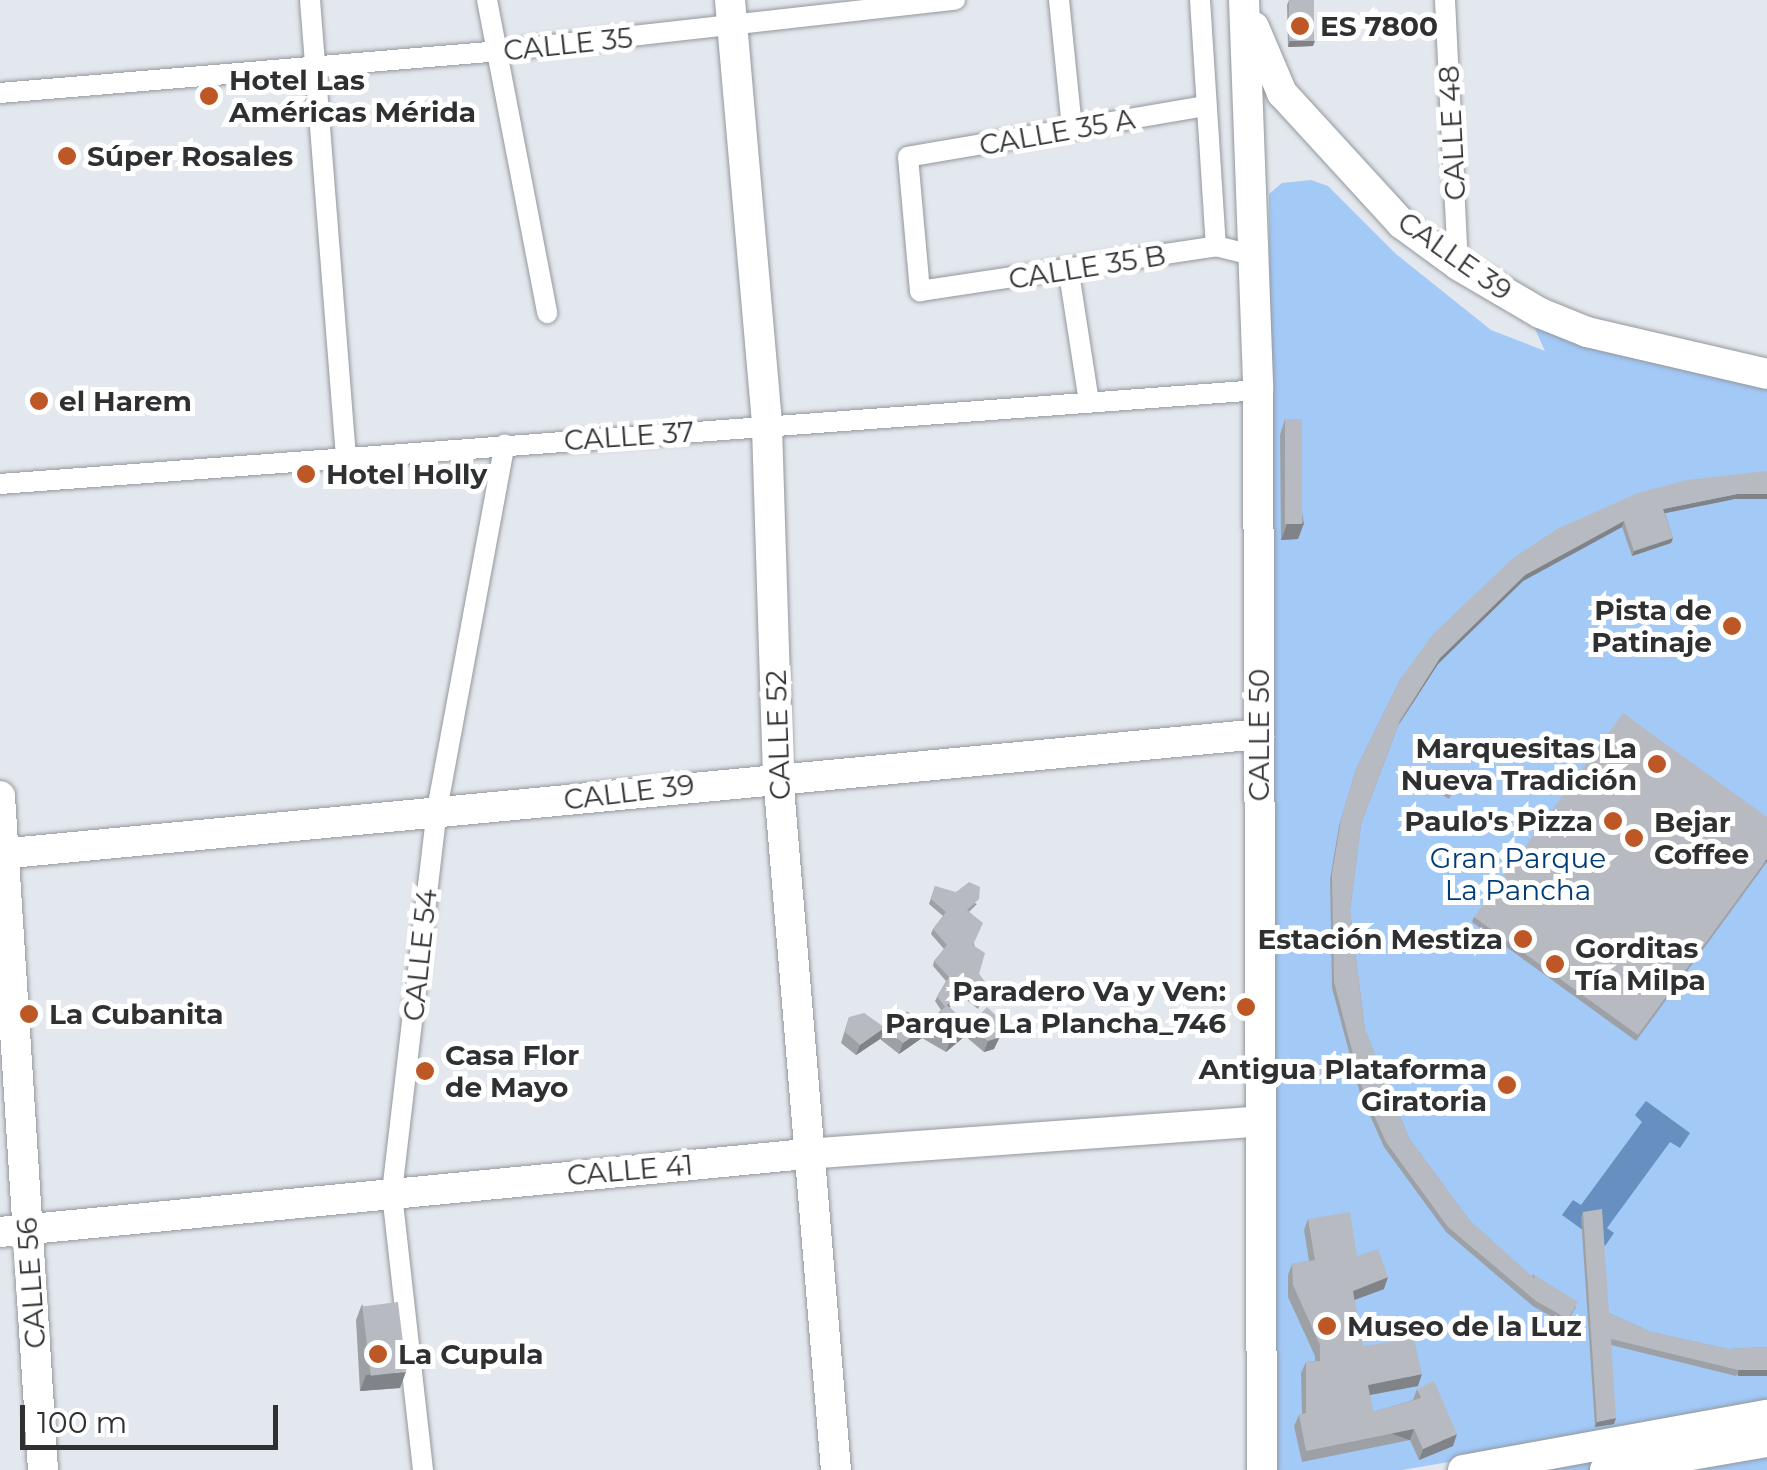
<!DOCTYPE html>
<meta charset="utf-8">
<style>
body{margin:0}
#map{position:relative;width:1767px;height:1470px;overflow:hidden;background:#e3e8ee;font-family:Montserrat,sans-serif}
div>[style]{position:absolute}
[style*='--x']{left:calc(var(--x)*1px);top:calc(var(--y)*1px);width:calc(var(--w)*1px);rotate:calc(var(--a)*1deg)}
.green>*{inset:0;background:#a3c9f7}
.water>*{inset:0;background:#678fbf}
.roads{filter:drop-shadow(0 0 2px #93989d) drop-shadow(0 0 2px #93989d)}
.street>*{height:20px;margin:-10px;padding:0 10px;transform-origin:10px;border-radius:10px;background:#fff}
.secondary>*{height:30px;margin:-15px;padding:0 15px;transform-origin:15px;border-radius:15px;background:#fff}
.wall>*{inset:0;background:#9da1a6}
.shaded-wall>*{inset:0;background:#808387;transform-origin:0 0}
.building>*{inset:0;background:#b7bbc1;transform-origin:0 0}
.dots>*{width:28px;height:28px;translate:-50% -50%;box-sizing:border-box;border:5px solid #fff;border-radius:50%}
span{translate:-50% -50%;white-space:nowrap;text-align:center;line-height:1.15;-webkit-text-stroke:10px #fff;paint-order:stroke}
.poi-label{font-size:28px;color:#2f3032;font-weight:700}
.left{translate:0 -50%;text-align:left}
.right{translate:-100% -50%;text-align:right}
.street-label{font-size:28px;color:#2f3032}
.park-label{font-size:28px;color:#003c78}
.scale{position:absolute;left:20px;top:1405px;width:258px;height:45px;box-sizing:border-box;border:5px solid #2f3032;border-top:0;padding-left:12px;font-size:30px;line-height:35px;white-space:nowrap;color:#2f3032;-webkit-text-stroke:8px #fff;paint-order:stroke}
</style>
<div id="map">
<div class="green">
<div style="clip-path:polygon(1311px 180px,1328px 186px,1396px 254px,1491px 330px,1545px 351px,1529px 316px,1767px 381px,1767px 1470px,1527px 1470px,1525px 1449px,1402px 1470px,1276px 1470px,1269px 194px,1282px 183px)"></div>
</div>
<div class="water">
<div style="clip-path:polygon(1646px 1101px,1690px 1133px,1680px 1148px,1670px 1142px,1607px 1228px,1614px 1233px,1605px 1246px,1562px 1215px,1573px 1200px,1581px 1205px,1642px 1122px,1635px 1115px)"></div>
</div>
<div class="roads">
<div class="street">
<div style="--x:310;--y:0;--w:459;--a:85.5"></div>
<div style="--x:487;--y:0;--w:319;--a:79.1"></div>
<div style="--x:1059;--y:0;--w:130;--a:84.2"></div>
<div style="--x:1200;--y:0;--w:247;--a:86.3"></div>
<div style="--x:1445;--y:0;--w:265;--a:87.2"></div>
<div style="--x:0;--y:93;--w:500;--a:-4.8"></div>
<div style="--x:498;--y:51;--w:460;--a:-6.4"></div>
<div style="--x:1205;--y:106;--w:301;--a:170.3"></div>
<div style="--x:908;--y:157;--w:135;--a:84.9"></div>
<div style="--x:920;--y:291;--w:299;--a:-8.6"></div>
<div style="--x:1216;--y:246;--w:38;--a:14"></div>
<div style="--x:1069;--y:273;--w:131;--a:81.2"></div>
<div style="--x:0;--y:484;--w:1262;--a:-4.27"></div>
<div style="--x:423;--y:1470;--w:280;--a:-96.4"></div>
<div style="--x:392;--y:1192;--w:380;--a:-83.3"></div>
<div style="--x:436;--y:815;--w:377;--a:-79.5"></div>
</div>
<div class="secondary">
<div style="--x:730;--y:0;--w:429;--a:85"></div>
<div style="--x:767;--y:427;--w:348;--a:88.2"></div>
<div style="--x:778;--y:775;--w:697;--a:85.23"></div>
<div style="--x:1244;--y:0;--w:390;--a:87.9"></div>
<div style="--x:1258;--y:390;--w:1080;--a:89.79"></div>
<div style="--x:1254;--y:27;--w:72;--a:67"></div>
<div style="--x:1282;--y:93;--w:178;--a:47.5"></div>
<div style="--x:1402;--y:224;--w:69;--a:36.2"></div>
<div style="--x:1458;--y:265;--w:95;--a:30.3"></div>
<div style="--x:1540;--y:313;--w:51;--a:22"></div>
<div style="--x:1587;--y:332;--w:185;--a:13.1"></div>
<div style="--x:0;--y:796;--w:675;--a:86.35"></div>
<div style="--x:0;--y:854;--w:1265;--a:-5.44"></div>
<div style="--x:0;--y:1232;--w:810;--a:-5.53"></div>
<div style="--x:806;--y:1154;--w:456;--a:-4.1"></div>
<div style="--x:1463;--y:1470;--w:309;--a:-10.3"></div>
<div style="--x:1605;--y:1470;--w:164;--a:-9.8"></div>
</div>
</div>
<div class="wall">
<div style="clip-path:polygon(1289px 0,1313px 46px,1288px 47px,1287px 5px)"></div>
<div style="clip-path:polygon(1285px 419px,1304px 523px,1298px 539px,1281px 540px,1280px 435px)"></div>
<div style="clip-path:polygon(1735px 499px,1665px 513px,1673px 538px,1671px 543px,1632px 556px,1622px 527px,1523px 581px,1438px 664px,1398px 726px,1361px 824px,1350px 911px,1365px 1030px,1409px 1138px,1470px 1221px,1532px 1277px,1533px 1274px,1576px 1307px,1566px 1324px,1534px 1307px,1446px 1232px,1384px 1147px,1360px 1093px,1332px 988px,1330px 879px,1339px 826px,1356px 769px,1401px 678px,1557px 529px)"></div>
<div style="clip-path:polygon(1458px 783px,1449px 799px,1434px 790px,1436px 785px)"></div>
<div style="clip-path:polygon(1767px 817px,1767px 862px,1636px 1041px,1472px 922px,1474px 917px)"></div>
<div style="clip-path:polygon(935px 886px,977px 904px,969px 912px,979px 974px,988px 986px,978px 1009px,962px 996px,949px 1007px,969px 1025px,1001px 1035px,994px 1049px,984px 1052px,965px 1036px,946px 1052px,922px 1038px,899px 1054px,880px 1039px,856px 1055px,841px 1043px,849px 1017px,884px 1027px,926px 1025px,941px 1010px,935px 1001px,946px 981px,933px 966px,934px 961px,944px 949px,931px 934px,933px 929px,943px 916px,929px 904px)"></div>
<div style="clip-path:polygon(1583px 1212px,1609px 1313px,1651px 1332px,1728px 1349px,1767px 1347px,1736px 1376px,1611px 1345px,1614px 1424px,1595px 1427px,1581px 1217px)"></div>
<div style="clip-path:polygon(1308px 1219px,1357px 1256px,1384px 1289px,1354px 1300px,1363px 1346px,1418px 1386px,1370px 1395px,1373px 1412px,1413px 1400px,1417px 1389px,1453px 1446px,1419px 1460px,1410px 1440px,1302px 1462px,1294px 1426px,1299px 1415px,1302px 1414px,1301px 1373px,1306px 1362px,1315px 1361px,1315px 1356px,1288px 1297px,1288px 1275px,1292px 1264px,1309px 1261px,1304px 1230px)"></div>
<div style="clip-path:polygon(362px 1304px,400px 1388px,360px 1391px,356px 1320px)"></div>
</div>
<div class="shaded-wall">
<div style="clip-path:polygon(1290px 41px,1315px 41px,1313px 46px,1288px 47px)"></div>
<div style="clip-path:polygon(1737px 494px,1767px 494px,1767px 499px,1735px 499px,1661px 514px,1663px 509px)"></div>
<div style="clip-path:polygon(1624px 521px,1622px 527px,1523px 581px,1438px 664px,1398px 726px,1440px 658px,1525px 575px)"></div>
<div style="clip-path:polygon(1304px 523px,1298px 539px,1281px 540px,1287px 524px)"></div>
<div style="clip-path:polygon(1673px 538px,1671px 543px,1632px 556px,1634px 551px)"></div>
<div style="left:1767px;top:859px;width:3px;height:218px;rotate:90deg"></div>
<div style="clip-path:polygon(964px 990px,962px 996px,943px 1013px,945px 1007px)"></div>
<div style="clip-path:polygon(1005px 1024px,994px 1049px,984px 1052px,988px 1041px)"></div>
<div style="clip-path:polygon(969px 1025px,965px 1036px,946px 1052px,950px 1041px)"></div>
<div style="clip-path:polygon(926px 1027px,922px 1038px,899px 1054px,903px 1043px)"></div>
<div style="clip-path:polygon(884px 1028px,880px 1039px,856px 1055px,860px 1045px)"></div>
<div style="clip-path:polygon(1388px 1277px,1384px 1289px,1349px 1302px,1353px 1291px)"></div>
<div style="left:1738px;top:1370px;width:29px;height:6px"></div>
<div style="clip-path:polygon(406px 1372px,400px 1388px,360px 1391px,366px 1375px)"></div>
<div style="clip-path:polygon(1422px 1374px,1418px 1386px,1364px 1396px,1368px 1385px)"></div>
<div style="clip-path:polygon(1616px 1418px,1614px 1424px,1595px 1427px,1597px 1422px)"></div>
<div style="left:1414px;top:1429px;width:12px;height:110px;rotate:110deg"></div>
<div style="clip-path:polygon(1457px 1434px,1453px 1446px,1419px 1460px,1423px 1449px)"></div>
</div>
<div class="building">
<div style="left:1289px;top:0;width:25px;height:41px"></div>
<div style="left:1285px;top:419px;width:17px;height:105px"></div>
<div style="clip-path:polygon(1767px 471px,1767px 494px,1737px 494px,1663px 509px,1673px 538px,1634px 551px,1624px 521px,1525px 575px,1440px 658px,1400px 720px,1361px 824px,1350px 911px,1365px 1030px,1409px 1138px,1470px 1221px,1535px 1279px,1533px 1274px,1578px 1302px,1568px 1319px,1536px 1301px,1448px 1227px,1386px 1142px,1362px 1088px,1334px 982px,1332px 874px,1341px 820px,1356px 769px,1401px 678px,1433px 634px,1513px 558px,1557px 529px,1638px 493px,1687px 480px)"></div>
<div style="clip-path:polygon(1623px 713px,1767px 817px,1767px 859px,1638px 1035px,1474px 917px)"></div>
<div style="left:1446px;top:769px;width:16px;height:19px;rotate:30deg"></div>
<div style="clip-path:polygon(969px 882px,980px 887px,979px 899px,967px 910px,983px 923px,973px 945px,985px 953px,979px 974px,988px 986px,980px 1004px,964px 990px,945px 1007px,937px 996px,949px 977px,934px 961px,947px 945px,933px 929px,946px 912px,931px 899px,935px 886px,956px 892px)"></div>
<div style="clip-path:polygon(947px 1005px,969px 1025px,950px 1041px,926px 1027px,903px 1043px,884px 1028px,860px 1045px,845px 1032px,849px 1017px,864px 1013px,884px 1027px,907px 1011px,926px 1025px)"></div>
<div style="clip-path:polygon(987px 1007px,1005px 1024px,998px 1038px,988px 1041px,969px 1026px)"></div>
<div style="clip-path:polygon(1602px 1209px,1609px 1313px,1651px 1332px,1728px 1349px,1767px 1347px,1767px 1370px,1738px 1370px,1611px 1339px,1616px 1418px,1597px 1422px,1583px 1212px)"></div>
<div style="clip-path:polygon(1350px 1212px,1357px 1256px,1378px 1249px,1388px 1277px,1353px 1291px,1363px 1346px,1414px 1339px,1422px 1374px,1368px 1385px,1373px 1412px,1421px 1398px,1417px 1389px,1434px 1381px,1457px 1434px,1423px 1449px,1414px 1429px,1306px 1451px,1299px 1415px,1306px 1413px,1306px 1362px,1320px 1361px,1320px 1345px,1293px 1285px,1292px 1264px,1315px 1260px,1308px 1219px)"></div>
<div style="left:398px;top:1302px;width:70px;height:36px;rotate:83deg"></div>
</div>
<div class="dots">
<div style="left:1300px;top:26px;background:#bd5826"></div>
<div style="left:209px;top:96px;background:#bd5826"></div>
<div style="left:67px;top:156px;background:#bd5826"></div>
<div style="left:39px;top:401px;background:#bd5826"></div>
<div style="left:306px;top:474px;background:#bd5826"></div>
<div style="left:1732px;top:626px;background:#bd5826"></div>
<div style="left:1657px;top:764px;background:#bd5826"></div>
<div style="left:1613px;top:821px;background:#bd5826"></div>
<div style="left:1634px;top:838px;background:#bd5826"></div>
<div style="left:1523px;top:939px;background:#bd5826"></div>
<div style="left:1555px;top:964px;background:#bd5826"></div>
<div style="left:1246px;top:1007px;background:#bd5826"></div>
<div style="left:29px;top:1014px;background:#bd5826"></div>
<div style="left:425px;top:1071px;background:#bd5826"></div>
<div style="left:1507px;top:1085px;background:#bd5826"></div>
<div style="left:1327px;top:1326px;background:#bd5826"></div>
<div style="left:378px;top:1354px;background:#bd5826"></div>
</div>
<div class="poi-label">
<span class="left" style="left:1320px;top:26px">ES 7800</span>
<span class="left" style="left:229px;top:96px">Hotel Las<br>Américas Mérida</span>
<span class="left" style="left:87px;top:156px">Súper Rosales</span>
<span class="left" style="left:59px;top:401px">el Harem</span>
<span class="left" style="left:326px;top:474px">Hotel Holly</span>
<span class="right" style="left:1712px;top:626px">Pista de<br>Patinaje</span>
<span class="right" style="left:1637px;top:764px">Marquesitas La<br>Nueva Tradición</span>
<span class="right" style="left:1593px;top:821px">Paulo's Pizza</span>
<span class="left" style="left:1654px;top:838px">Bejar<br>Coffee</span>
<span class="right" style="left:1503px;top:939px">Estación Mestiza</span>
<span class="left" style="left:1575px;top:964px">Gorditas<br>Tía Milpa</span>
<span class="right" style="left:1226px;top:1007px">Paradero Va y Ven:<br>Parque La Plancha_746</span>
<span class="left" style="left:49px;top:1014px">La Cubanita</span>
<span class="left" style="left:445px;top:1071px">Casa Flor<br>de Mayo</span>
<span class="right" style="left:1487px;top:1085px">Antigua Plataforma<br>Giratoria</span>
<span class="left" style="left:1347px;top:1326px">Museo de la Luz</span>
<span class="left" style="left:398px;top:1354px">La Cupula</span>
</div>
<div class="street-label">
<span style="left:568px;top:44px;rotate:-6deg">CALLE 35</span>
<span style="left:1057px;top:132px;rotate:-10deg">CALLE 35 A</span>
<span style="left:1452px;top:133px;rotate:-93deg">CALLE 48</span>
<span style="left:1455px;top:256px;rotate:35deg">CALLE 39</span>
<span style="left:1087px;top:267px;rotate:-9deg">CALLE 35 B</span>
<span style="left:629px;top:436px;rotate:-4deg">CALLE 37</span>
<span style="left:778px;top:735px;rotate:-92deg">CALLE 52</span>
<span style="left:1259px;top:735px;rotate:-90deg">CALLE 50</span>
<span style="left:629px;top:792px;rotate:-7deg">CALLE 39</span>
<span style="left:420px;top:955px;rotate:-84deg">CALLE 54</span>
<span style="left:630px;top:1170px;rotate:-5deg">CALLE 41</span>
<span style="left:31px;top:1283px;rotate:-94deg">CALLE 56</span>
</div>
<div class="park-label">
<span style="left:1518px;top:874px">Gran Parque<br>La Pancha</span>
</div>
<div class="scale">100 m</div>
</div>
